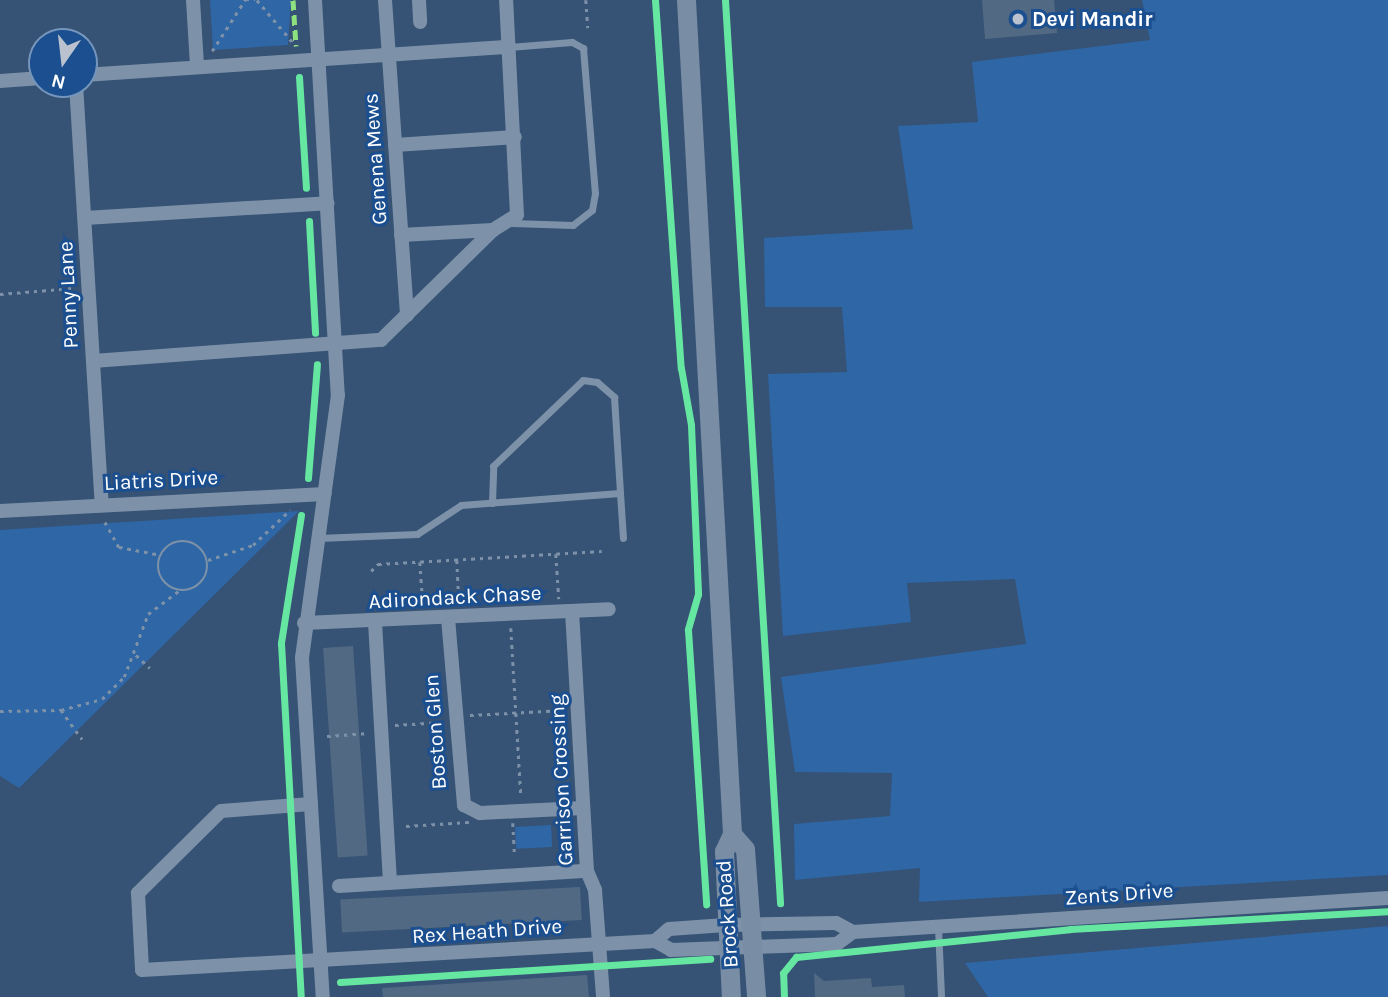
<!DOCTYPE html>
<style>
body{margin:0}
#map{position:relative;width:1388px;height:997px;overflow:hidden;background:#365274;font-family:Karla,sans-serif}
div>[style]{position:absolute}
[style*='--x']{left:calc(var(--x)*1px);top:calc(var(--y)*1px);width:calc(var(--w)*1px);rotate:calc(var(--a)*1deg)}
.green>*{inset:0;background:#2f66a5;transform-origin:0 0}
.building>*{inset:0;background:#526984;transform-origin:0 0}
.path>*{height:2.5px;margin-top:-1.25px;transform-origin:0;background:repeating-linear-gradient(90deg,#7d92a8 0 3.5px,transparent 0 8.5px)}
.path>.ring{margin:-1.25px;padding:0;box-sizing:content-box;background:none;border:2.5px solid #7d92a8;border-radius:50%}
.service>*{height:7px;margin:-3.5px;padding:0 3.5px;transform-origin:3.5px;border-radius:3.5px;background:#7d92a8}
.minor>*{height:14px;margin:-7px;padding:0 7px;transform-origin:7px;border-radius:7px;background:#7d92a8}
.secondary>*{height:19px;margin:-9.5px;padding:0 9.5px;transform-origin:9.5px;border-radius:9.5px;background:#798da4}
.quiet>*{height:5px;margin-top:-2.5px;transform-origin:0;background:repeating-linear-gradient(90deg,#8de07e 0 10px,transparent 0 15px)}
.cycleway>*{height:7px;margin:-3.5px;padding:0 3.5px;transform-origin:3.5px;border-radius:3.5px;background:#66e7a1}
.dots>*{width:19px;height:19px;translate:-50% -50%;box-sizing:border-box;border:4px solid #1b4f8f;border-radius:50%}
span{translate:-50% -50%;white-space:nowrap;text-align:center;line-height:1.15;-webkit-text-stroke:6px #1b4f8f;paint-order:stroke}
.poi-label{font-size:21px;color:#fff;font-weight:700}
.left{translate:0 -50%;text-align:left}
.street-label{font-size:21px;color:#fff}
.north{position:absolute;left:28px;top:28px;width:70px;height:70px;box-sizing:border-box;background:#1b4f8f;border:2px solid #7695bc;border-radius:50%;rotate:194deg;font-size:19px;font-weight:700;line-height:28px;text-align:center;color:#fff}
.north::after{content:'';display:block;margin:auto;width:24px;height:32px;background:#b9c2ce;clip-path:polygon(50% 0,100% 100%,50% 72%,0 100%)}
</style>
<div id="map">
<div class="green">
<div style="clip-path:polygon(210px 0,291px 0,288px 45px,213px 50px)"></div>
<div style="clip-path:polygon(1142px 0,1388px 0,1388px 875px,919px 902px,920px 868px,795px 880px,794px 824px,890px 816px,892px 773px,795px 772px,781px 677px,1026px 644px,1015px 579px,907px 583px,911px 622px,783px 636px,768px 374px,847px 372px,842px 307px,765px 307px,764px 238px,913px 229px,898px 126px,978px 122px,972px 62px,1150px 40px)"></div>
<div style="clip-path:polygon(299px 511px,19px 788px,0 776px,0 530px)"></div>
<div style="left:551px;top:825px;width:22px;height:36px;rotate:87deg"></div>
<div style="clip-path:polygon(1388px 926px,1388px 997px,988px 997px,965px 963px)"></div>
</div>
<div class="building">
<div style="clip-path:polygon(982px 0,1054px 0,1057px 33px,985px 39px)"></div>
<div style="left:353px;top:646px;width:210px;height:30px;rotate:86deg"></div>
<div style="left:580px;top:887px;width:33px;height:240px;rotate:87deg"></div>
<div style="clip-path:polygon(814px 973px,824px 981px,871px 978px,872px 987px,904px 985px,905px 997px,815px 997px)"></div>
<div style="clip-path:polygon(587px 975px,589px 997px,383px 997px,382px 988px)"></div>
</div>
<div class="path">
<div style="--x:245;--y:0;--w:10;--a:0"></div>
<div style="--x:257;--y:0;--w:60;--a:49.7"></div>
<div style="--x:586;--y:0;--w:28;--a:86"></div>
<div style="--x:212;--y:51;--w:61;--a:-57.1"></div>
<div style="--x:0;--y:294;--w:74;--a:-4.6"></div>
<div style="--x:105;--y:522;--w:29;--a:61"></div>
<div style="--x:119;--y:547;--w:43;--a:10.8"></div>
<div class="ring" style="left:158px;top:541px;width:47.5px;height:47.5px"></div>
<div style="--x:556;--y:554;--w:45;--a:86.2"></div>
<div style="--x:208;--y:560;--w:47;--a:-18.4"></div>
<div style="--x:253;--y:545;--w:51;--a:-43.4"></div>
<div style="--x:457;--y:560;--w:42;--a:87.3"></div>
<div style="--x:420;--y:562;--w:42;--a:85.9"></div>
<div style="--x:371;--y:571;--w:10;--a:-45"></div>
<div style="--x:378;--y:564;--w:224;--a:-3.3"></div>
<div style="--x:511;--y:628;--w:168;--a:86.6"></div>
<div style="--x:136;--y:655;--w:19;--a:43"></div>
<div style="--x:61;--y:710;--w:36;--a:54"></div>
<div style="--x:0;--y:711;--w:61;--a:-0.9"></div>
<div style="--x:61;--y:710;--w:42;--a:-15"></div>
<div style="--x:102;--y:699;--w:31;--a:-45"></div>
<div style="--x:124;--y:677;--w:67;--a:-69.1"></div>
<div style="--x:148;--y:614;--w:38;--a:-37"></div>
<div style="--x:470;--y:715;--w:94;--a:-3"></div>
<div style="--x:395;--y:725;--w:49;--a:-3.5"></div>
<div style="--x:327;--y:736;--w:42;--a:-4.1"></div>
<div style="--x:513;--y:823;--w:33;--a:87"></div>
<div style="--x:406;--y:826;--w:63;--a:-3.6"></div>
</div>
<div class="service">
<div style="--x:509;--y:47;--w:63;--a:-4.5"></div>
<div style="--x:572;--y:42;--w:13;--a:29"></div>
<div style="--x:583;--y:48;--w:145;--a:85.3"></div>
<div style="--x:595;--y:193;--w:17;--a:100"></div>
<div style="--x:592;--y:210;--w:24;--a:142"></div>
<div style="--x:573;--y:225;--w:61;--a:-178.1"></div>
<div style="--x:492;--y:503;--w:37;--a:-88"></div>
<div style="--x:493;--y:466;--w:124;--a:-43.7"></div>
<div style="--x:583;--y:380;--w:14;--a:8"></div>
<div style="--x:597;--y:382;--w:23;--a:41"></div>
<div style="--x:614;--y:397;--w:96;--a:86.4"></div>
<div style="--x:318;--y:538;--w:99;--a:-2.3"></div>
<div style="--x:417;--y:534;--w:53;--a:-33.4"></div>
<div style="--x:461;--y:505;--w:159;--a:-4.3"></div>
<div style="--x:620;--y:493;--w:45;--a:86.2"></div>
<div style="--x:938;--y:927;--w:70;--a:87.5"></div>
</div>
<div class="minor">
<div style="--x:193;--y:0;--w:66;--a:86.5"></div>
<div style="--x:315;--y:0;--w:396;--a:86.7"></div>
<div style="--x:338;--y:395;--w:265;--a:97.8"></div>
<div style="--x:302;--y:658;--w:340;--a:86.5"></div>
<div style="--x:385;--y:0;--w:316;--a:86"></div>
<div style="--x:419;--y:0;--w:22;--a:87"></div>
<div style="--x:84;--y:75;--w:426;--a:-3.8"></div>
<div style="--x:0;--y:81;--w:42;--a:-4.1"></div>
<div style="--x:76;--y:84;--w:421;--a:86.5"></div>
<div style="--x:395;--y:145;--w:120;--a:-3.8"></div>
<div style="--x:85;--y:218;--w:243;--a:-3.5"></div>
<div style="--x:401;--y:235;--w:92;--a:-3.1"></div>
<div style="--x:493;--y:230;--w:28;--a:-32"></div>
<div style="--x:517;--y:215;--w:215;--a:-92.9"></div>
<div style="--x:93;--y:361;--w:289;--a:-4.2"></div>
<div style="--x:381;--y:340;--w:157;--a:-44.5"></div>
<div style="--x:0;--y:511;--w:325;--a:-3"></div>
<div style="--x:572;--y:611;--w:260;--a:86.7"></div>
<div style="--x:587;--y:871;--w:21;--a:67"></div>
<div style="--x:595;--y:890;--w:107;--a:85.7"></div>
<div style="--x:448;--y:618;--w:188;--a:85.1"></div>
<div style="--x:464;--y:805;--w:18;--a:27"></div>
<div style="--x:480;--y:813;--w:103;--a:-2.8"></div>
<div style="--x:375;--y:622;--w:261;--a:86.7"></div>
<div style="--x:304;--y:623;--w:305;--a:-2.6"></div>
<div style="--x:311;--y:804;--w:90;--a:175.6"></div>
<div style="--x:221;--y:811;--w:117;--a:135.3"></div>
<div style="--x:138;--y:893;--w:77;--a:87"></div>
<div style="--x:142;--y:970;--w:514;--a:-3.24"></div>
<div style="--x:655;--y:941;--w:18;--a:29"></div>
<div style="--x:671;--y:950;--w:166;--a:-2.1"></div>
<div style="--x:837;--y:944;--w:20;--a:-37"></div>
<div style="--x:853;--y:932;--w:536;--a:-3.64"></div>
<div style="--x:339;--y:886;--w:248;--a:-3.5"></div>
<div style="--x:655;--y:941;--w:18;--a:-41"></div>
<div style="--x:669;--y:929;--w:57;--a:-4"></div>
<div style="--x:726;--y:925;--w:110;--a:-1"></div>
<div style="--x:836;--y:923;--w:19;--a:28"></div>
</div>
<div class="secondary">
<div style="--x:686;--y:0;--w:835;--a:86.84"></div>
<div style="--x:732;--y:834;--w:19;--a:115"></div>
<div style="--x:724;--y:851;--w:146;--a:87.3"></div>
<div style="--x:732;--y:834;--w:20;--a:49"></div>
<div style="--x:745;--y:849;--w:148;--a:85.7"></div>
</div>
<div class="quiet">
<div style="--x:293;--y:0;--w:46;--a:86.3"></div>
</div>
<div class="cycleway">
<div style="--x:655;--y:0;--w:369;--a:86"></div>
<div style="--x:681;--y:368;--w:58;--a:80"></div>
<div style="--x:691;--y:425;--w:169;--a:87.6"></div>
<div style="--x:698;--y:594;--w:37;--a:106"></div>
<div style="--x:688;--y:630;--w:275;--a:86.2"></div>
<div style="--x:725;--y:0;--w:905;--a:86.51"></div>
<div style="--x:299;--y:77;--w:111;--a:86.4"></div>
<div style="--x:309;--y:221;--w:112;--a:86.9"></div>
<div style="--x:308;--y:478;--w:114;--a:-85.5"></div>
<div style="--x:301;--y:515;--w:130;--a:98.9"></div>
<div style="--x:281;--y:643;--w:355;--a:86.8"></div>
<div style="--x:340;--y:982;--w:371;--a:-3.6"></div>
<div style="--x:784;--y:997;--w:24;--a:-92"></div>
<div style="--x:783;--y:973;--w:21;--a:-51"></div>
<div style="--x:796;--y:957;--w:275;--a:-5.8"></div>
<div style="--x:1070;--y:929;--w:319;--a:-3.2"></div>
</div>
<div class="dots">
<div style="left:1018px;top:19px;background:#b9c2ce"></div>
</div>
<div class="poi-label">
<span class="left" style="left:1032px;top:19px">Devi Mandir</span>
</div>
<div class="street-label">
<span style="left:375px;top:159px;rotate:-94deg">Genena Mews</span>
<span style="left:68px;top:295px;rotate:-93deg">Penny Lane</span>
<span style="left:161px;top:480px;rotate:-3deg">Liatris Drive</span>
<span style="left:455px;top:597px;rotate:-3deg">Adirondack Chase</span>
<span style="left:435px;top:732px;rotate:-94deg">Boston Glen</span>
<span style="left:561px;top:780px;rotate:-93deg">Garrison Crossing</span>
<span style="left:1119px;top:894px;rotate:-4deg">Zents Drive</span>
<span style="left:727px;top:914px;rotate:-94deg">Brock Road</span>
<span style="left:487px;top:931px;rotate:-4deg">Rex Heath Drive</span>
</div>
<div class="north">N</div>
</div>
